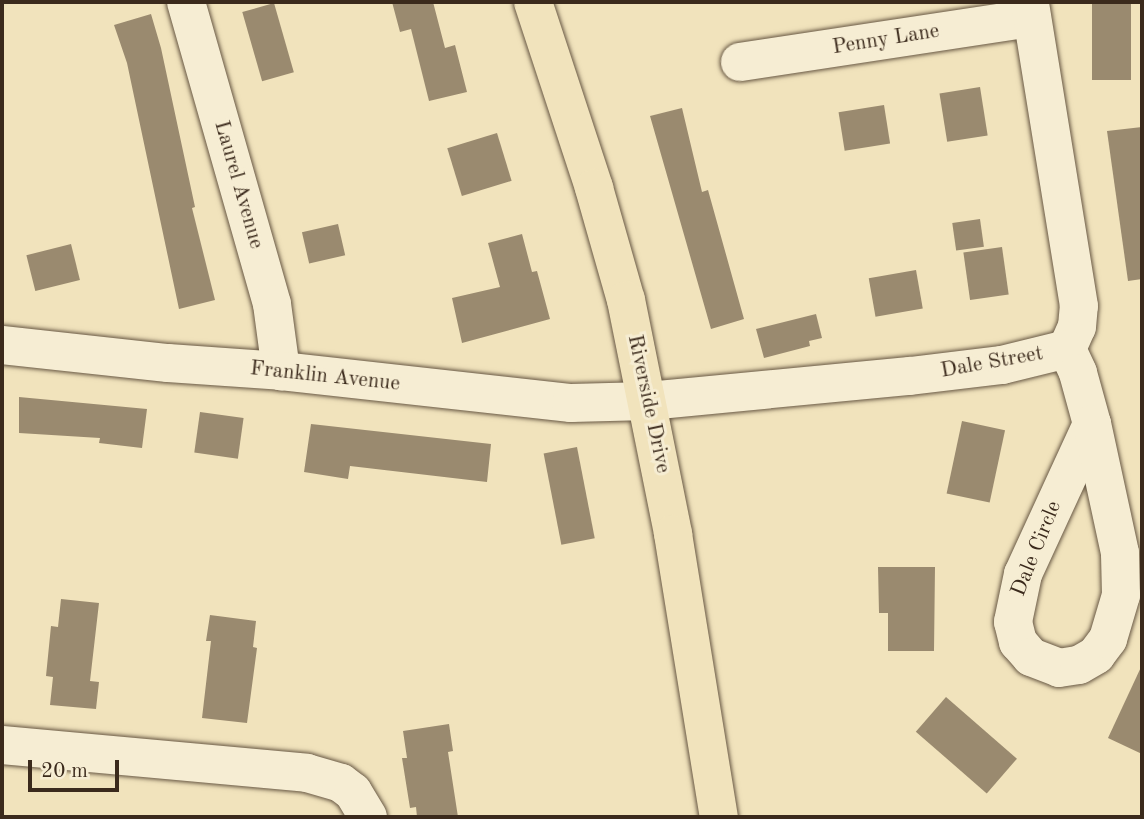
<!DOCTYPE html>
<style>
body{margin:0}
#map{position:relative;width:1144px;height:819px;overflow:hidden;background:#f1e3bc;font-family:"Old Standard TT",serif}
div>[style]{position:absolute}
[style*='--x']{left:calc(var(--x)*1px);top:calc(var(--y)*1px);width:calc(var(--w)*1px);rotate:calc(var(--a)*1deg)}
.building>*{inset:0;background:#9a8a6f;transform-origin:0 0}
.roads{filter:drop-shadow(0 0 2px #685844) drop-shadow(0 0 2px #685844)}
.minor>*{height:38px;margin:-19px;padding:0 19px;transform-origin:19px;border-radius:19px;background:#f6edd3}
.major>*{height:38px;margin:-19px;padding:0 19px;transform-origin:19px;border-radius:19px;background:#f1e3bc}
span{translate:-50% -50%;white-space:nowrap;text-align:center;line-height:1.15;-webkit-text-stroke:6px #f6edd3;paint-order:stroke}
.street-label{font-size:21px;color:#3b2a1c}
.frame{position:absolute;inset:0;border:4px solid #3b2a1c;pointer-events:none}
.scale{position:absolute;left:28px;top:760px;width:91px;height:32px;box-sizing:border-box;border:4px solid #3b2a1c;border-top:0;padding-left:9px;font-size:21px;line-height:24px;white-space:nowrap;color:#3b2a1c;-webkit-text-stroke:5px #f6edd3;paint-order:stroke}
</style>
<div id="map">
<div class="building">
<div style="clip-path:polygon(392px 2px,433px 2px,445px 48px,455px 45px,467px 92px,429px 101px,411px 29px,400px 32px)"></div>
<div style="left:1092px;top:2px;width:39px;height:78px"></div>
<div style="left:274px;top:3px;width:72px;height:33px;rotate:74deg"></div>
<div style="clip-path:polygon(151px 14px,161px 48px,195px 207px,192px 208px,215px 300px,179px 309px,127px 63px,114px 25px)"></div>
<div style="left:980px;top:87px;width:49px;height:41px;rotate:81deg"></div>
<div style="left:884px;top:105px;width:39px;height:46px;rotate:81deg"></div>
<div style="clip-path:polygon(682px 108px,702px 192px,708px 190px,744px 319px,711px 329px,650px 116px)"></div>
<div style="clip-path:polygon(1142px 127px,1142px 279px,1128px 281px,1107px 131px)"></div>
<div style="left:497px;top:133px;width:50px;height:52px;rotate:73deg"></div>
<div style="left:980px;top:219px;width:28px;height:28px;rotate:82deg"></div>
<div style="left:338px;top:224px;width:32px;height:37px;rotate:77deg"></div>
<div style="clip-path:polygon(522px 234px,532px 272px,537px 271px,550px 319px,462px 343px,452px 298px,500px 287px,488px 243px)"></div>
<div style="left:71px;top:244px;width:37px;height:46px;rotate:76deg"></div>
<div style="left:1002px;top:247px;width:48px;height:39px;rotate:82deg"></div>
<div style="left:916px;top:270px;width:39px;height:48px;rotate:80deg"></div>
<div style="clip-path:polygon(816px 314px,822px 338px,809px 341px,810px 346px,764px 358px,756px 329px)"></div>
<div style="clip-path:polygon(19px 397px,147px 409px,142px 448px,99px 443px,100px 438px,19px 433px)"></div>
<div style="left:200px;top:412px;width:44px;height:41px;rotate:8deg"></div>
<div style="left:962px;top:421px;width:44px;height:74px;rotate:12deg"></div>
<div style="clip-path:polygon(311px 424px,491px 444px,487px 482px,350px 466px,348px 479px,304px 472px)"></div>
<div style="left:577px;top:447px;width:93px;height:34px;rotate:79deg"></div>
<div style="clip-path:polygon(878px 567px,935px 567px,934px 651px,888px 651px,888px 613px,879px 613px)"></div>
<div style="clip-path:polygon(61px 599px,99px 603px,90px 681px,99px 682px,96px 709px,50px 705px,53px 677px,46px 676px,51px 626px,58px 627px)"></div>
<div style="clip-path:polygon(210px 615px,256px 621px,253px 647px,257px 648px,247px 723px,202px 718px,211px 641px,206px 641px)"></div>
<div style="clip-path:polygon(1142px 665px,1142px 754px,1108px 738px)"></div>
<div style="left:946px;top:697px;width:94px;height:46px;rotate:41deg"></div>
<div style="clip-path:polygon(449px 724px,453px 751px,448px 752px,458px 817px,417px 817px,416px 807px,410px 808px,402px 758px,407px 758px,403px 731px)"></div>
</div>
<div class="roads">
<div class="minor">
<div style="--x:186;--y:2;--w:314;--a:74.1"></div>
<div style="--x:272;--y:304;--w:68;--a:82.3"></div>
<div style="--x:740;--y:62;--w:295;--a:-8.6"></div>
<div style="--x:2;--y:345;--w:167;--a:6.2"></div>
<div style="--x:168;--y:363;--w:113;--a:4"></div>
<div style="--x:281;--y:371;--w:292;--a:6.3"></div>
<div style="--x:571;--y:403;--w:77;--a:-1.5"></div>
<div style="--x:648;--y:401;--w:263;--a:-5.5"></div>
<div style="--x:910;--y:376;--w:93;--a:-6.8"></div>
<div style="--x:1002;--y:365;--w:67;--a:-13.8"></div>
<div style="--x:1067;--y:349;--w:24;--a:-66"></div>
<div style="--x:1077;--y:327;--w:21;--a:-85"></div>
<div style="--x:1079;--y:306;--w:308;--a:-99.2"></div>
<div style="--x:1067;--y:349;--w:26;--a:65"></div>
<div style="--x:1078;--y:373;--w:53;--a:74.6"></div>
<div style="--x:1092;--y:424;--w:165;--a:114.7"></div>
<div style="--x:1023;--y:574;--w:49;--a:101.8"></div>
<div style="--x:1013;--y:622;--w:21;--a:76"></div>
<div style="--x:1018;--y:642;--w:20;--a:49"></div>
<div style="--x:1031;--y:657;--w:30;--a:21"></div>
<div style="--x:1059;--y:668;--w:20;--a:-9"></div>
<div style="--x:1079;--y:665;--w:20;--a:-30"></div>
<div style="--x:1096;--y:655;--w:20;--a:-53"></div>
<div style="--x:1108;--y:639;--w:46;--a:-73.5"></div>
<div style="--x:1121;--y:595;--w:42;--a:-91.4"></div>
<div style="--x:1120;--y:553;--w:132;--a:-102.2"></div>
<div style="--x:2;--y:745;--w:306;--a:5.2"></div>
<div style="--x:307;--y:773;--w:35;--a:16"></div>
<div style="--x:341;--y:783;--w:15;--a:37"></div>
<div style="--x:353;--y:792;--w:29;--a:59"></div>
</div>
<div class="major">
<div style="--x:533;--y:2;--w:196;--a:71.8"></div>
<div style="--x:594;--y:188;--w:116;--a:74.1"></div>
<div style="--x:626;--y:300;--w:239;--a:78.6"></div>
<div style="--x:673;--y:534;--w:287;--a:80.8"></div>
</div>
</div>
<div class="street-label">
<span style="left:886px;top:40px;rotate:-9deg">Penny Lane</span>
<span style="left:238px;top:185px;rotate:74deg">Laurel Avenue</span>
<span style="left:992px;top:363px;rotate:-10deg">Dale Street</span>
<span style="left:325px;top:377px;rotate:6deg">Franklin Avenue</span>
<span style="left:648px;top:404px;rotate:78deg">Riverside Drive</span>
<span style="left:1037px;top:549px;rotate:-68deg">Dale Circle</span>
</div>
<div class="frame"></div>
<div class="scale">20 m</div>
</div>
